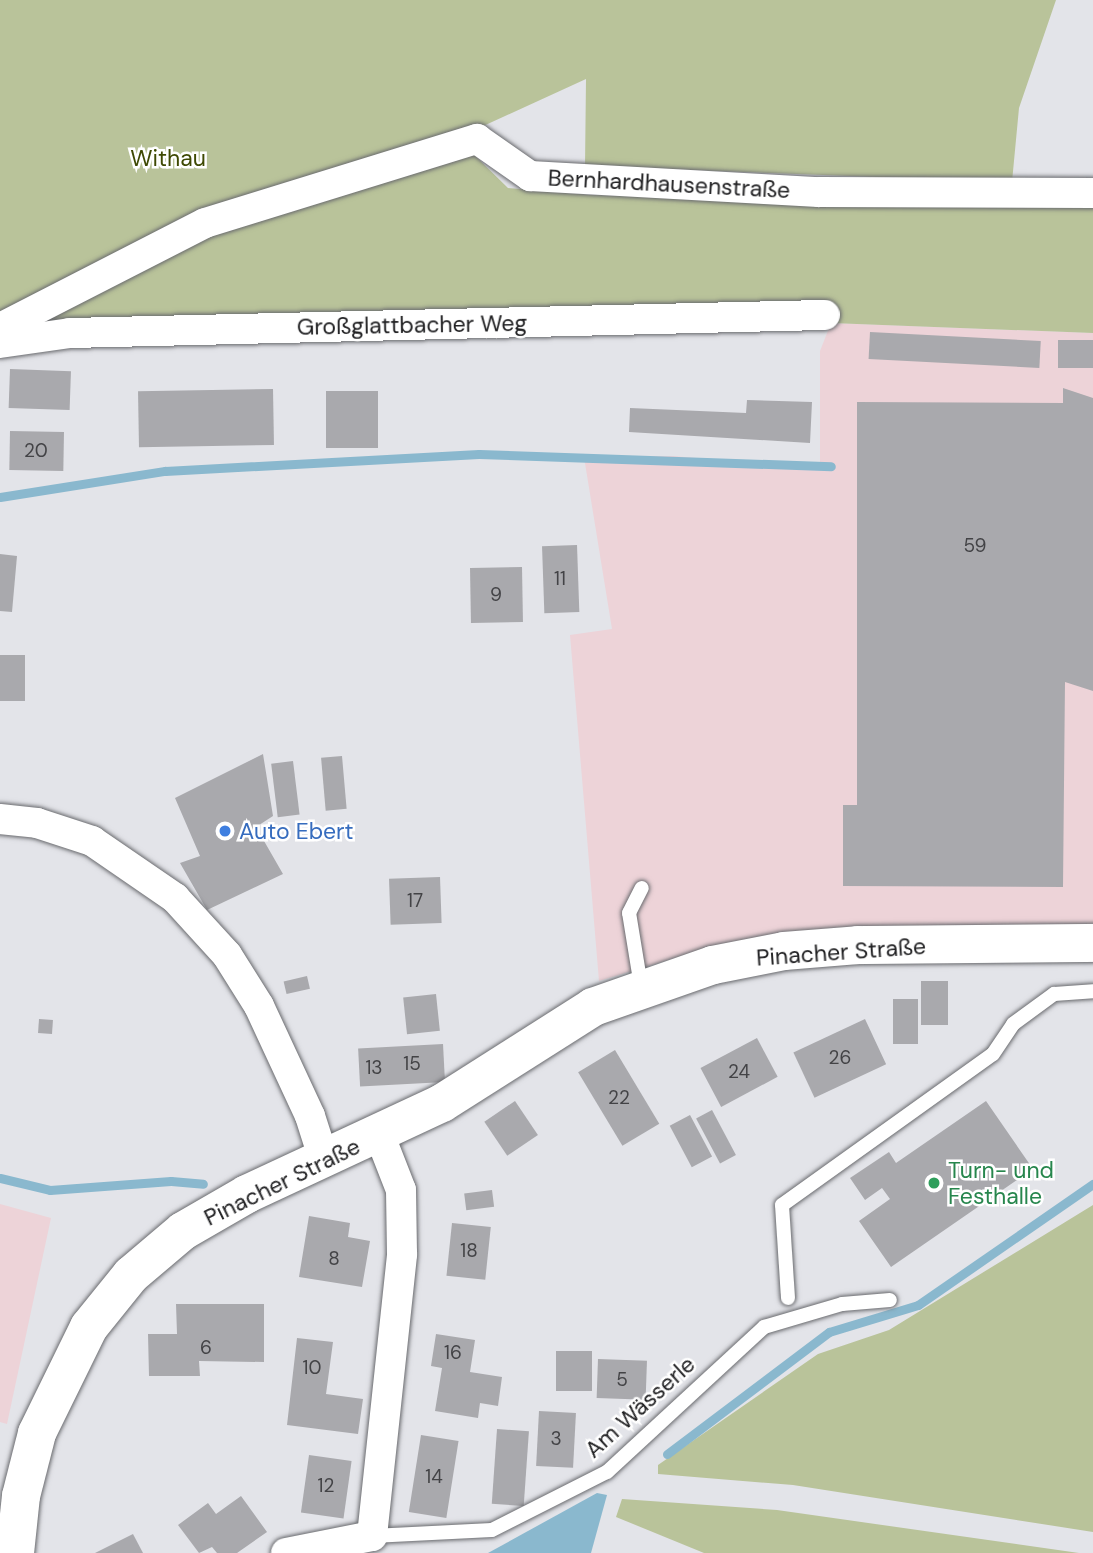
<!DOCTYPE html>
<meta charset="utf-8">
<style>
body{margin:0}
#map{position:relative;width:1093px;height:1553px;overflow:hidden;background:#e3e4e9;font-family:"DM Sans",sans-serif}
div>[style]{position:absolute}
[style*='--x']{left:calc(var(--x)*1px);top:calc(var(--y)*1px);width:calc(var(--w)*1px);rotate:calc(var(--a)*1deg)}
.industrial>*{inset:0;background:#edd3d8}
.green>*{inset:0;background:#b9c39a}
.water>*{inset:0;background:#8ab8ce}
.stream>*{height:9px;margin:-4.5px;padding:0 4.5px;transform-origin:4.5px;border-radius:4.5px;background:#8ab8ce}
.building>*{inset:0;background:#a9a9ad;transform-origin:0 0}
.roads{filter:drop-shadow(0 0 2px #696a6e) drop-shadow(0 0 2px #696a6e)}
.lane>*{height:14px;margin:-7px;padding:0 7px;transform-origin:7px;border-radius:7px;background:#fff}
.street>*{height:30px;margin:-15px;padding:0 15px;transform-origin:15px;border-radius:15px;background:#fff}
.secondary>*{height:38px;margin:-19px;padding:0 19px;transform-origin:19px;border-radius:19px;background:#fff}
.dots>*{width:19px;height:19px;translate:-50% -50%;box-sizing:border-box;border:4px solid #fff;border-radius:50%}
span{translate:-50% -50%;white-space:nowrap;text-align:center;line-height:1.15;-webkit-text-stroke:5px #fff;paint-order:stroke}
.number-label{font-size:19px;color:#434346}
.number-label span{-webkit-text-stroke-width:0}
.park-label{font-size:23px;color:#3e4903}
.street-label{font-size:23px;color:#212123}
.shop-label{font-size:23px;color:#366cbe}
.left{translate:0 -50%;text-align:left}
.leisure-label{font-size:23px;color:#27864d}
</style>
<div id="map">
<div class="industrial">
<div style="clip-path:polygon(831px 323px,1093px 333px,1093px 926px,717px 945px,599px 981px,570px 635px,612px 629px,584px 457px,673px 456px,820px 469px,820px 351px)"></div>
<div style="clip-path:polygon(0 1204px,51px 1218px,7px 1424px,0 1422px)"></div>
</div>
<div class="green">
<div style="clip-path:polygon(0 0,1056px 0,1019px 108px,1012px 182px,585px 166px,586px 79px,457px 138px,508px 188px,591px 195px,1093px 208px,1093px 333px,831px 323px,0 336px)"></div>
<div style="clip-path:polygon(1093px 1205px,1093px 1532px,793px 1485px,658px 1474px,658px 1465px,818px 1354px,889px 1330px)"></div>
<div style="clip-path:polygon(622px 1499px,777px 1510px,1079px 1553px,704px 1553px,616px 1517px)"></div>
</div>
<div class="water">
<div style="clip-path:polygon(597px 1493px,607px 1495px,591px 1553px,488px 1553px)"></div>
</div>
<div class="stream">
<div style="--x:0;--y:497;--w:167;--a:-9"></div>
<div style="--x:165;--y:471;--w:314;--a:-3.1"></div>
<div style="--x:479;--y:454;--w:352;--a:2"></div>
<div style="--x:0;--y:1178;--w:51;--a:13.5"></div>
<div style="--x:50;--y:1190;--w:121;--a:-4.3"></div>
<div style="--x:171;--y:1181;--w:32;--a:5"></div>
<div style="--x:667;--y:1454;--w:203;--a:-37"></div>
<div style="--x:829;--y:1332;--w:93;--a:-16.9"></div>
<div style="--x:918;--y:1305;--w:213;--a:-34.7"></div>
</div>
<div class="building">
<div style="left:870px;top:332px;width:171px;height:27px;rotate:3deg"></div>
<div style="left:1093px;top:340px;width:28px;height:35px;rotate:90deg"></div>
<div style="left:10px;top:369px;width:61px;height:39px;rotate:2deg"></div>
<div style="clip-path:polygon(1063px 388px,1093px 398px,1093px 691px,1065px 682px,1063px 887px,843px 886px,843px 805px,857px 805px,857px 402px,1063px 403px)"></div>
<div style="left:273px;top:389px;width:56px;height:135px;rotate:89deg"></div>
<div style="left:326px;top:391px;width:52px;height:57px"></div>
<div style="clip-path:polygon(747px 400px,812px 402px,810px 443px,629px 432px,630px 408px,746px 413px)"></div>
<div style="left:10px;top:431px;width:54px;height:39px;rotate:1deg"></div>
<div style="left:577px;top:545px;width:67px;height:35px;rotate:88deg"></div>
<div style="clip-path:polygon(0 554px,17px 556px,12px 612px,0 611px)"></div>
<div style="left:522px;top:567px;width:55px;height:52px;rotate:89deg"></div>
<div style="left:0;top:655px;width:25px;height:46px"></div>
<div style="clip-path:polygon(263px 754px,273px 816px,256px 827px,283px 874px,207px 910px,180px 863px,200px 856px,175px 798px)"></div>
<div style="left:342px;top:756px;width:53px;height:21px;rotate:85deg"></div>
<div style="left:293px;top:761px;width:54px;height:22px;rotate:83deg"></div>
<div style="left:440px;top:877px;width:46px;height:51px;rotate:88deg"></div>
<div style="left:307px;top:976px;width:13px;height:24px;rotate:77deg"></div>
<div style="left:921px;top:981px;width:27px;height:44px"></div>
<div style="left:436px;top:994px;width:37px;height:33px;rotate:84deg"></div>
<div style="left:893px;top:999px;width:25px;height:45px"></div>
<div style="left:39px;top:1019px;width:14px;height:14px;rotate:4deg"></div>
<div style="left:865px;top:1019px;width:50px;height:79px;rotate:65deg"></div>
<div style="left:757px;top:1038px;width:44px;height:64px;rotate:62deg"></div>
<div style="left:443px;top:1044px;width:38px;height:85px;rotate:87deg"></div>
<div style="left:615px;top:1050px;width:86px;height:43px;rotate:59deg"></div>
<div style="left:515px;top:1101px;width:41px;height:37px;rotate:56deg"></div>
<div style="clip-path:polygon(986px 1101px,1033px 1169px,891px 1267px,859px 1221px,890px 1199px,882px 1188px,865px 1200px,850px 1178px,889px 1152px,896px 1163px)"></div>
<div style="left:712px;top:1110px;width:51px;height:18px;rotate:62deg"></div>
<div style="left:690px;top:1115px;width:47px;height:23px;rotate:62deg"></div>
<div style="left:492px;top:1190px;width:17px;height:28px;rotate:83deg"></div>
<div style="clip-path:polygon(309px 1216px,350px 1223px,348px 1237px,370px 1241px,362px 1287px,299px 1277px)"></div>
<div style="left:452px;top:1223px;width:39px;height:53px;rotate:6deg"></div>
<div style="clip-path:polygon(176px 1304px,264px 1304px,264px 1362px,199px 1361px,200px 1376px,149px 1376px,148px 1334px,177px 1334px)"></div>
<div style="clip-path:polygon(436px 1334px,475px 1340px,470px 1372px,502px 1377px,498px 1406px,480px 1403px,478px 1418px,435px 1411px,442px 1368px,431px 1366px)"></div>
<div style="clip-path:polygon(297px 1338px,333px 1342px,326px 1394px,363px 1399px,358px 1434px,287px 1425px)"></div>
<div style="left:556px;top:1351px;width:36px;height:40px"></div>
<div style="left:598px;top:1359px;width:49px;height:39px;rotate:2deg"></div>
<div style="left:539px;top:1411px;width:37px;height:55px;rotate:3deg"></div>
<div style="left:497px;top:1429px;width:32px;height:75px;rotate:4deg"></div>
<div style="left:421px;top:1435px;width:38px;height:78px;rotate:9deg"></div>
<div style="left:309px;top:1455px;width:43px;height:58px;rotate:8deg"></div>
<div style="clip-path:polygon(241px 1496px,267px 1532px,237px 1553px,217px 1553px,212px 1547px,199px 1553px,178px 1525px,208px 1503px,216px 1514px)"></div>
<div style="clip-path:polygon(133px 1534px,143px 1553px,95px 1553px)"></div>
</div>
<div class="roads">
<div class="lane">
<div style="--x:641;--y:986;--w:74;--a:-99.3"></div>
<div style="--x:629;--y:913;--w:28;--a:-63"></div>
<div style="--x:788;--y:1298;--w:93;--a:-93.7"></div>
<div style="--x:782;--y:1205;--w:259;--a:-35.6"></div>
<div style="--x:993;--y:1054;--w:36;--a:-56"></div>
<div style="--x:1013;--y:1024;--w:51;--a:-36.2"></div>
<div style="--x:1054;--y:994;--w:39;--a:-4"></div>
<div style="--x:372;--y:1536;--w:120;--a:-2.9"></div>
<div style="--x:492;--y:1530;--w:129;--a:-26.8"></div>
<div style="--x:607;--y:1472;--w:214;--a:-42.7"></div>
<div style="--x:764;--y:1327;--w:81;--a:-16.4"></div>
<div style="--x:842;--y:1304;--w:48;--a:-4.8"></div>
</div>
<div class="street">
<div style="--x:0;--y:328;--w:230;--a:-27.1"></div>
<div style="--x:205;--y:223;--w:285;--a:-17.2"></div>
<div style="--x:477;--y:139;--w:65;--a:34.9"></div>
<div style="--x:530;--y:176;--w:289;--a:3.2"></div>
<div style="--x:819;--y:192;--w:274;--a:0.2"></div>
<div style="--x:0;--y:343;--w:71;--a:-8.1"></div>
<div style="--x:70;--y:333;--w:755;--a:-1.37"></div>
<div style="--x:0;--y:819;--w:37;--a:6"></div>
<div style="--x:37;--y:823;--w:58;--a:18.1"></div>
<div style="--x:92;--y:841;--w:101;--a:34.5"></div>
<div style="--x:175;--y:898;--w:77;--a:47.6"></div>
<div style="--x:227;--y:955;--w:60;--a:57.9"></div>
<div style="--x:259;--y:1006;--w:121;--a:65.1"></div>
<div style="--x:310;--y:1116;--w:46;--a:72.3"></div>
<div style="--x:286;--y:1553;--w:88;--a:-11.2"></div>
<div style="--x:372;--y:1536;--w:284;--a:-83.9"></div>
<div style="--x:402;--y:1254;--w:64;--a:-90.9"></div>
<div style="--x:401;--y:1190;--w:58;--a:-111.3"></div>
</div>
<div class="secondary">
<div style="--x:15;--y:1553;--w:57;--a:-84"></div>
<div style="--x:21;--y:1496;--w:65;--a:-75.7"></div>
<div style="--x:37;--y:1433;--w:118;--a:-63.9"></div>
<div style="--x:89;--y:1327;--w:67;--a:-51.1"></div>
<div style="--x:131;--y:1275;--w:68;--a:-40.2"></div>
<div style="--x:183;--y:1231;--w:74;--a:-30"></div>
<div style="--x:247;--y:1194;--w:215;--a:-25"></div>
<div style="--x:442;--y:1103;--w:179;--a:-32.4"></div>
<div style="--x:593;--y:1007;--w:127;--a:-19.3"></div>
<div style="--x:713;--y:965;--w:72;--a:-11.2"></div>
<div style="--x:784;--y:951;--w:74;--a:-4.6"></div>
<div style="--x:858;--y:945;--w:235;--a:-0.5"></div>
</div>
</div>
<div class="dots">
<div style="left:225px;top:831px;background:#3f7fe0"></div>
<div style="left:934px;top:1183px;background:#2e9e5b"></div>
</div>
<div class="number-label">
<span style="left:36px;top:451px">20</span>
<span style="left:975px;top:546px">59</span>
<span style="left:560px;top:579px">11</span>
<span style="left:496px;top:595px">9</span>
<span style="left:415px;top:901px">17</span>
<span style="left:840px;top:1058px">26</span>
<span style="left:412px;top:1064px">15</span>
<span style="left:374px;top:1068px">13</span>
<span style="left:739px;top:1072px">24</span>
<span style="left:619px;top:1098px">22</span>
<span style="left:469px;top:1251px">18</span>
<span style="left:334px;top:1259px">8</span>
<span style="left:206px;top:1348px">6</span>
<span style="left:453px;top:1353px">16</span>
<span style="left:312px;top:1368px">10</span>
<span style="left:622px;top:1380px">5</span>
<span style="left:556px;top:1439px">3</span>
<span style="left:434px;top:1477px">14</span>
<span style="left:326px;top:1486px">12</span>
</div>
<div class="park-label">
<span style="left:168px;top:158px">Withau</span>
</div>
<div class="street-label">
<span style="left:669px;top:184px;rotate:3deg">Bernhardhausenstraße</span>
<span style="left:412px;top:325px;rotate:-1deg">Großglattbacher Weg</span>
<span style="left:841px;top:952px;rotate:-4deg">Pinacher Straße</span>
<span style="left:282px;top:1182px;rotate:-26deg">Pinacher Straße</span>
<span style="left:640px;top:1407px;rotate:-42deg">Am Wässerle</span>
</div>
<div class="shop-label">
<span class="left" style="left:239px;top:831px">Auto Ebert</span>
</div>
<div class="leisure-label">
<span class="left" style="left:948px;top:1183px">Turn- und<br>Festhalle</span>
</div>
</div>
